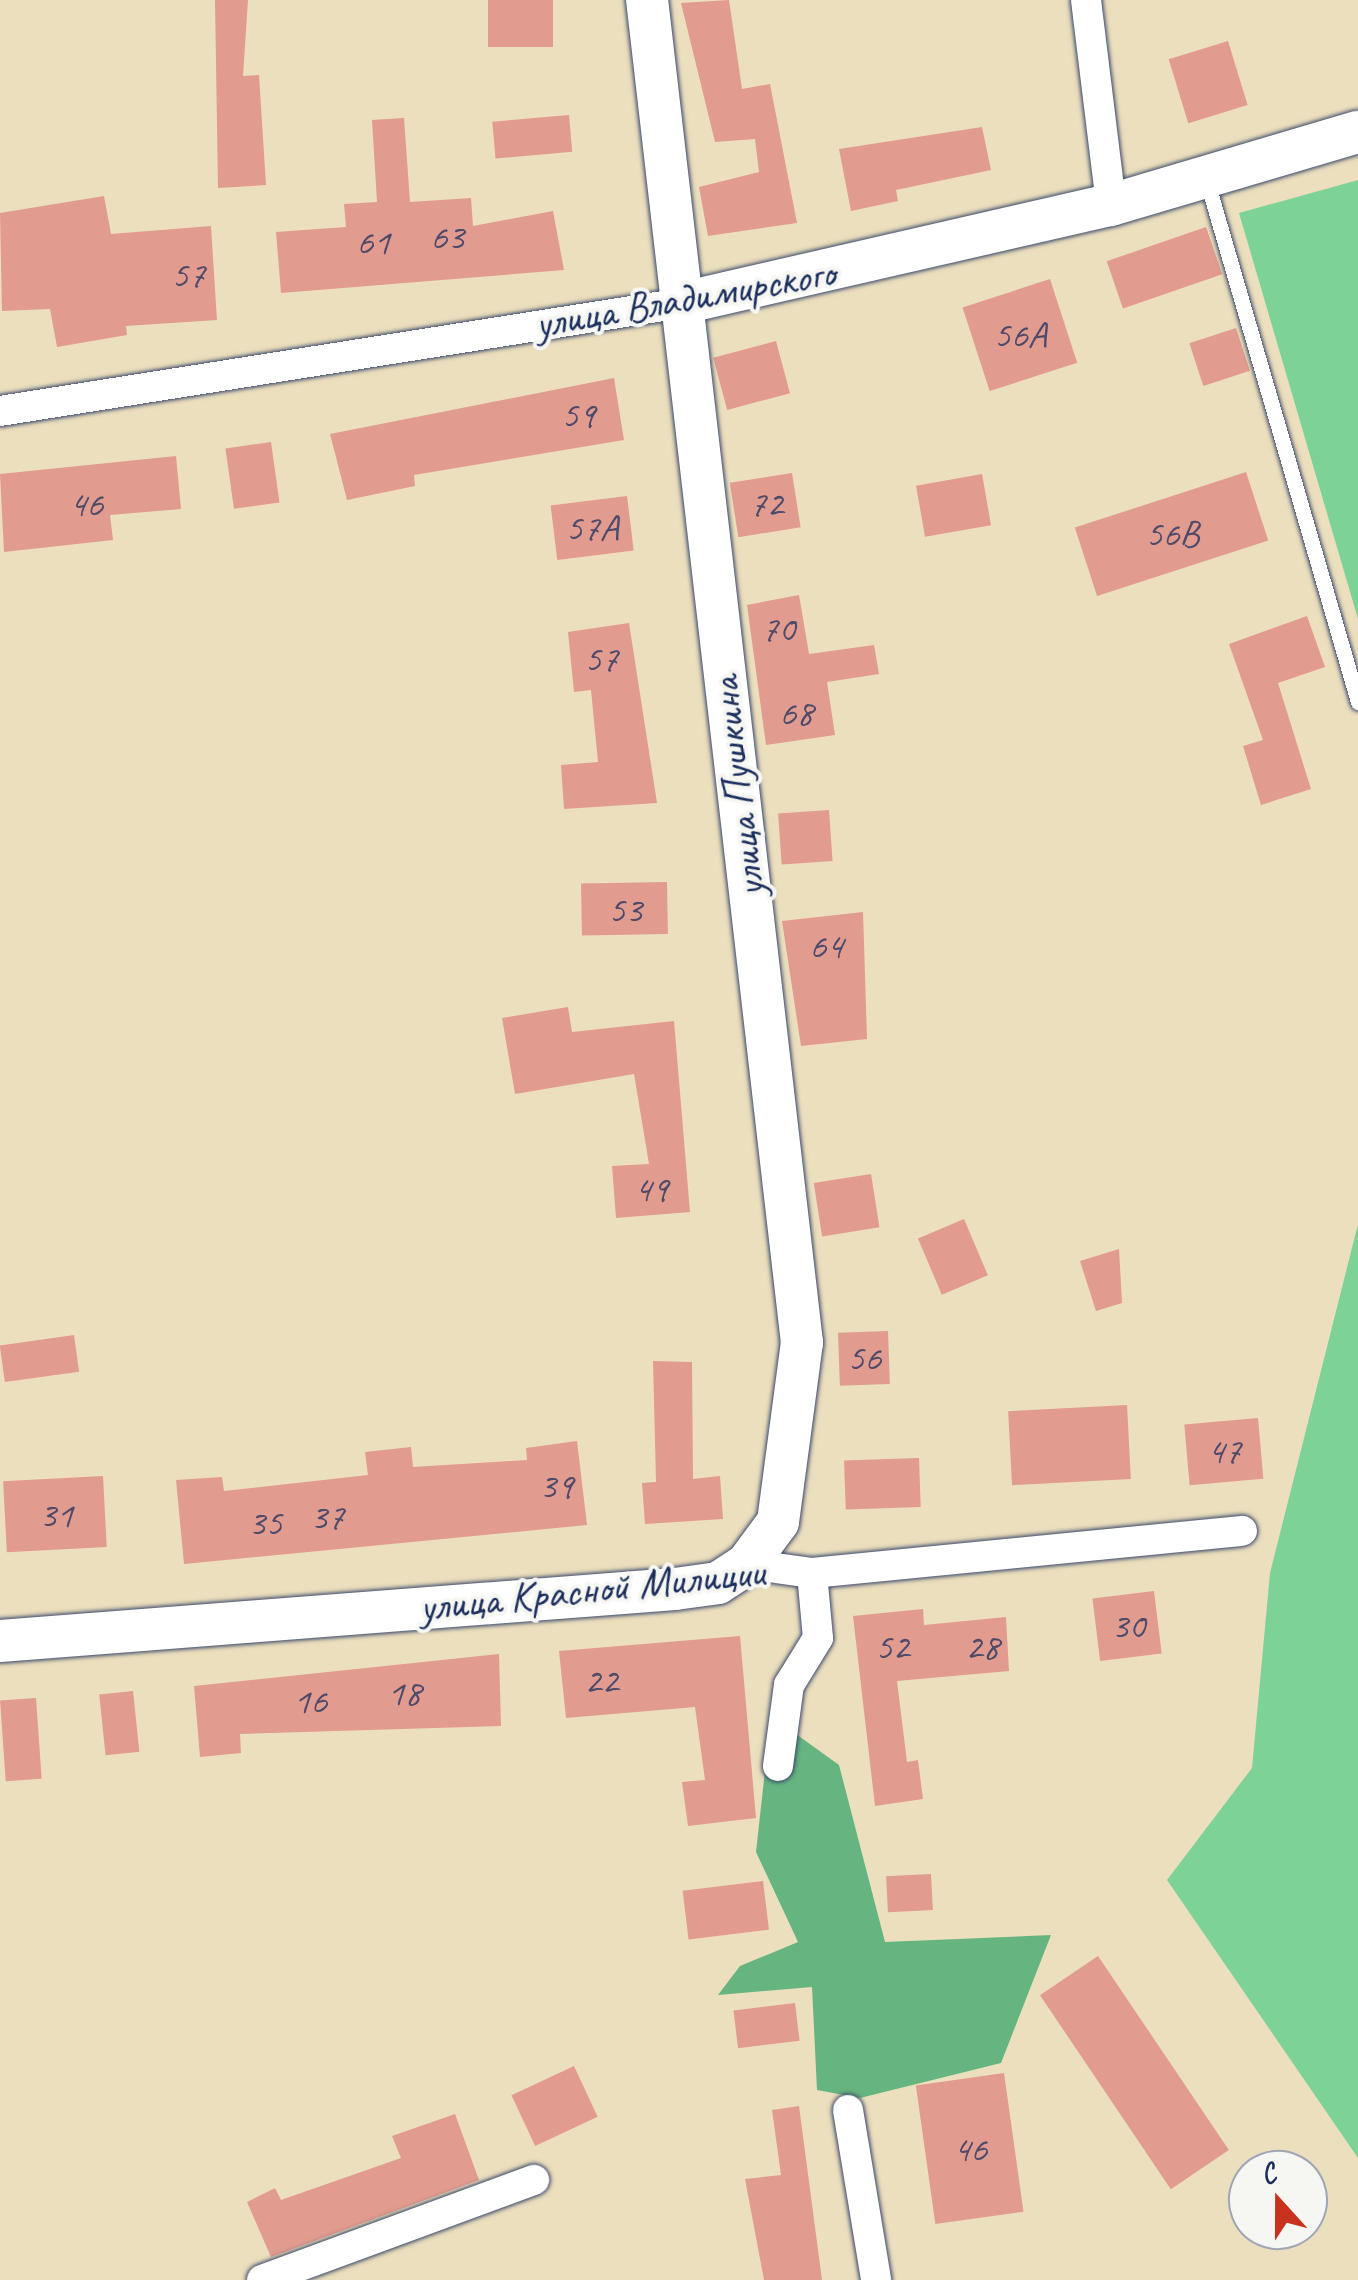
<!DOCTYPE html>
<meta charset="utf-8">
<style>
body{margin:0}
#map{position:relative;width:1358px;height:2280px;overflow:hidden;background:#ecdfbd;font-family:Caveat,sans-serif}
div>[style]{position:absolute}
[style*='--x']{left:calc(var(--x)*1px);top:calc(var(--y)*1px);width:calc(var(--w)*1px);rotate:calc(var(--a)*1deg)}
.green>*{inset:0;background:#7dd397}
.forest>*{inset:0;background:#66b580}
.building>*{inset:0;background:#e29b8f;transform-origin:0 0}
.roads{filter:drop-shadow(0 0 2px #3a496c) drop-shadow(0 0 2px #3a496c)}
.lane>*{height:15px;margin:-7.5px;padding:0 7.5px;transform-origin:7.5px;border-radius:7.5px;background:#fff}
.street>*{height:30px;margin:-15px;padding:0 15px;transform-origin:15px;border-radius:15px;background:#fff}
.secondary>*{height:42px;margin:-21px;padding:0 21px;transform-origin:21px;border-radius:21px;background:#fff}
span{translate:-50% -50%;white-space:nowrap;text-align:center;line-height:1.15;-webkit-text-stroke:8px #f6f6f2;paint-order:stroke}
.number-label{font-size:38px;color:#4d4a6a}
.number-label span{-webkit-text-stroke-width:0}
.street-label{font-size:42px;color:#1b2f5e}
.north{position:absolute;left:1228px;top:2150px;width:100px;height:100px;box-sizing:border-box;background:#f6f6f2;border:2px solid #9ea6b7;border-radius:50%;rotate:339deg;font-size:28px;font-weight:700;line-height:40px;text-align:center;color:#1b2f5e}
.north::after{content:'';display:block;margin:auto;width:35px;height:45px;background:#c8321e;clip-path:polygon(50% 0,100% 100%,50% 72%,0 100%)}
</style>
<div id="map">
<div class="green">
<div style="clip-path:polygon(1358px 180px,1358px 619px,1239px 213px)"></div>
<div style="clip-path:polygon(1358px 1224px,1358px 2158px,1167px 1880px,1252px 1768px,1270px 1573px)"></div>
</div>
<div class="forest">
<div style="clip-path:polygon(771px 1716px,839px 1765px,885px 1942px,1051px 1935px,1001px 2063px,860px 2098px,817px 2090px,812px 1987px,718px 1995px,740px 1966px,798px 1942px,756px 1852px)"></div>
</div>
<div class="building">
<div style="clip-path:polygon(215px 0,248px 0,243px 76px,259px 75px,266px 185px,218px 188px)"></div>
<div style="left:488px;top:0;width:65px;height:47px"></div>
<div style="clip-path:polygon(729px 0,742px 89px,770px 84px,797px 223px,708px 236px,699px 187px,759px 172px,755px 139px,715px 142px,681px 3px)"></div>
<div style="left:1228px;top:41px;width:67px;height:62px;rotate:73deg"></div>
<div style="left:569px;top:115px;width:37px;height:77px;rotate:85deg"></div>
<div style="clip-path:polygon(404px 118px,410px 202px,471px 198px,473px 226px,553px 211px,564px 270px,281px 293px,276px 232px,346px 227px,344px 204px,377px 202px,372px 120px)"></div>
<div style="clip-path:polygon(982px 127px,991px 170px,896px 190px,898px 201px,851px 211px,839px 149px)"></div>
<div style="clip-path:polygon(104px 196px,111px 234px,211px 226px,217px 320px,126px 326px,127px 335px,57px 347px,50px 309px,2px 311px,0 213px)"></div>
<div style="left:1206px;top:227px;width:50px;height:105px;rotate:71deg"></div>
<div style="left:1050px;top:279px;width:88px;height:92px;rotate:72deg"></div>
<div style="left:1236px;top:328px;width:45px;height:49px;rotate:72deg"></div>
<div style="left:776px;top:341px;width:54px;height:65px;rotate:75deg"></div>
<div style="clip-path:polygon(614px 378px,624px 440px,414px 475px,415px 486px,347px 500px,330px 434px)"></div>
<div style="left:271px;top:442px;width:61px;height:46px;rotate:82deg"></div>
<div style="clip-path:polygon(176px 456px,181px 509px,110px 515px,113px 540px,4px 552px,0 474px)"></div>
<div style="left:1246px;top:472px;width:72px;height:180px;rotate:72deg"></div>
<div style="left:792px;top:473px;width:55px;height:63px;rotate:81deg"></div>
<div style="left:982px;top:474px;width:52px;height:67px;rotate:80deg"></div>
<div style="left:627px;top:496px;width:55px;height:77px;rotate:83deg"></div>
<div style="clip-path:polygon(799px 595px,809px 654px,874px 645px,879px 674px,827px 682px,835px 735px,766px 745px,747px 605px)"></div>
<div style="clip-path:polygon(1307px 616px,1325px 667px,1278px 683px,1311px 789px,1261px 805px,1243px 746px,1263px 740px,1229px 644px)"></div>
<div style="clip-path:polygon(629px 623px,657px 803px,564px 809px,561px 765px,598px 762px,591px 690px,574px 692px,568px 632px)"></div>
<div style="left:829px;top:810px;width:51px;height:51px;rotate:86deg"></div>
<div style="left:667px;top:882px;width:52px;height:86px;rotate:89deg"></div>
<div style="clip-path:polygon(863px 912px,867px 1039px,801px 1046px,782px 921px)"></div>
<div style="clip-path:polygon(568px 1007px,572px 1032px,674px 1021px,690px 1212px,616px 1218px,612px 1166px,649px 1164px,634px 1074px,515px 1094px,502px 1018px)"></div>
<div style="left:871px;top:1174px;width:54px;height:58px;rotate:81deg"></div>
<div style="left:964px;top:1219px;width:61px;height:50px;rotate:67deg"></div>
<div style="clip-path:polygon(1119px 1249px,1122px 1303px,1096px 1311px,1080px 1261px)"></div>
<div style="left:888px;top:1331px;width:53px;height:50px;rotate:88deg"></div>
<div style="left:74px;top:1335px;width:37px;height:75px;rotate:82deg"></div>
<div style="clip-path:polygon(653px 1361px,692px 1362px,693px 1479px,720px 1476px,723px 1519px,645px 1524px,642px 1483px,656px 1482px)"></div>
<div style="left:1127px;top:1405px;width:74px;height:119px;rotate:87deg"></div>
<div style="left:1258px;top:1418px;width:61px;height:74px;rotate:85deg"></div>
<div style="clip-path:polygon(577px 1441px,587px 1525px,184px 1564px,176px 1480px,222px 1477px,224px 1491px,368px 1475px,365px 1452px,411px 1447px,413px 1467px,527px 1460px,526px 1448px)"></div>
<div style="left:919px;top:1458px;width:49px;height:75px;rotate:88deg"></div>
<div style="left:103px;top:1476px;width:71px;height:100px;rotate:87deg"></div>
<div style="left:1154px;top:1591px;width:63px;height:62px;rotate:83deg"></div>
<div style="clip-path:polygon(923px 1609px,924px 1625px,1006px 1617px,1009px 1671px,897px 1681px,907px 1762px,918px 1760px,923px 1799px,875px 1806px,853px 1616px)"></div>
<div style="clip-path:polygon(740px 1636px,756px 1818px,688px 1826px,682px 1782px,705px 1780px,695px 1707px,566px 1718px,559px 1651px)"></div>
<div style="clip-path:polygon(499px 1654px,501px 1726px,240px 1734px,241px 1753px,200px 1757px,194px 1686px)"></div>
<div style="left:133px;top:1691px;width:61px;height:34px;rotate:84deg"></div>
<div style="left:36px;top:1698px;width:81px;height:36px;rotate:86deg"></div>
<div style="left:931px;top:1874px;width:36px;height:45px;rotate:87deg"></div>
<div style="left:763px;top:1881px;width:49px;height:81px;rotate:83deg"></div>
<div style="left:1098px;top:1956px;width:234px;height:70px;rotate:56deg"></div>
<div style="left:795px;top:2003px;width:38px;height:62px;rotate:83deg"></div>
<div style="left:574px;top:2066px;width:56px;height:69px;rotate:65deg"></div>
<div style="left:1004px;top:2073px;width:140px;height:89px;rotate:82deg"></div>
<div style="clip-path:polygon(799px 2106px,822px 2280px,764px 2280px,745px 2179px,781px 2175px,772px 2110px)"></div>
<div style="clip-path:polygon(455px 2114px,479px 2180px,271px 2257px,247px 2202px,275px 2188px,281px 2200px,401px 2158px,392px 2136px)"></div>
</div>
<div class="roads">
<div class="lane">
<div style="--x:1206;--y:178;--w:546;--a:73.82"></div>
</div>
<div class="street">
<div style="--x:1086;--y:0;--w:207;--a:83"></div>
<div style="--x:0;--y:411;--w:690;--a:-9"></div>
<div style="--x:747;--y:1564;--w:66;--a:7.9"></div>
<div style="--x:812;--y:1573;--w:432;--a:-5.6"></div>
<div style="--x:778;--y:1766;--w:82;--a:-82.3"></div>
<div style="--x:789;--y:1685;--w:55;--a:-58.3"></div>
<div style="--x:818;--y:1638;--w:65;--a:-95.3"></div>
<div style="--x:848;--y:2110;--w:172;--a:80.6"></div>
<div style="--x:262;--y:2280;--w:290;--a:-20.2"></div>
</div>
<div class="secondary">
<div style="--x:682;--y:303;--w:440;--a:-12.9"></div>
<div style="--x:1111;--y:205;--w:258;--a:-16.5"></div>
<div style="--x:0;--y:1641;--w:677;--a:-4.41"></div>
<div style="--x:675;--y:1589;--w:43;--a:-7.9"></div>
<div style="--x:718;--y:1583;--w:35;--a:-33"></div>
<div style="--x:747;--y:1564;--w:52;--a:-53.6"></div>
<div style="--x:778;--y:1522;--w:181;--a:-82.4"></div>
<div style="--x:802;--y:1343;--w:1352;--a:-96.58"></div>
</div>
</div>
<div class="number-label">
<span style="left:447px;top:237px">63</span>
<span style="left:373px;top:242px">61</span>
<span style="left:188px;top:275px">57</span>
<span style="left:1020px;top:335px">56А</span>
<span style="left:578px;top:415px">59</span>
<span style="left:86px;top:504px">46</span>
<span style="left:766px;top:504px">72</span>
<span style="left:592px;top:528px">57А</span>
<span style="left:1172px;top:534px">56В</span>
<span style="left:778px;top:629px">70</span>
<span style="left:601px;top:659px">57</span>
<span style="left:796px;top:713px">68</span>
<span style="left:625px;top:910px">53</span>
<span style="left:826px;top:946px">64</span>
<span style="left:651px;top:1189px">49</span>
<span style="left:864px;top:1358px">56</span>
<span style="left:1224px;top:1451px">47</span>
<span style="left:556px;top:1486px">39</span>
<span style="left:56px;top:1515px">31</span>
<span style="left:327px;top:1517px">37</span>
<span style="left:265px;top:1523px">35</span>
<span style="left:1128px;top:1626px">30</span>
<span style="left:892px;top:1647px">52</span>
<span style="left:982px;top:1647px">28</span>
<span style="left:601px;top:1681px">22</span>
<span style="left:404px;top:1693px">18</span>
<span style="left:310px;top:1701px">16</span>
<span style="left:970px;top:2149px">46</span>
</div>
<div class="street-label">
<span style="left:685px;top:299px;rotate:-10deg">улица Владимирского</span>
<span style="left:738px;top:787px;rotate:-97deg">улица Пушкина</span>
<span style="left:592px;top:1590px;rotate:-6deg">улица Красной Милиции</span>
</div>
<div class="north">С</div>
</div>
